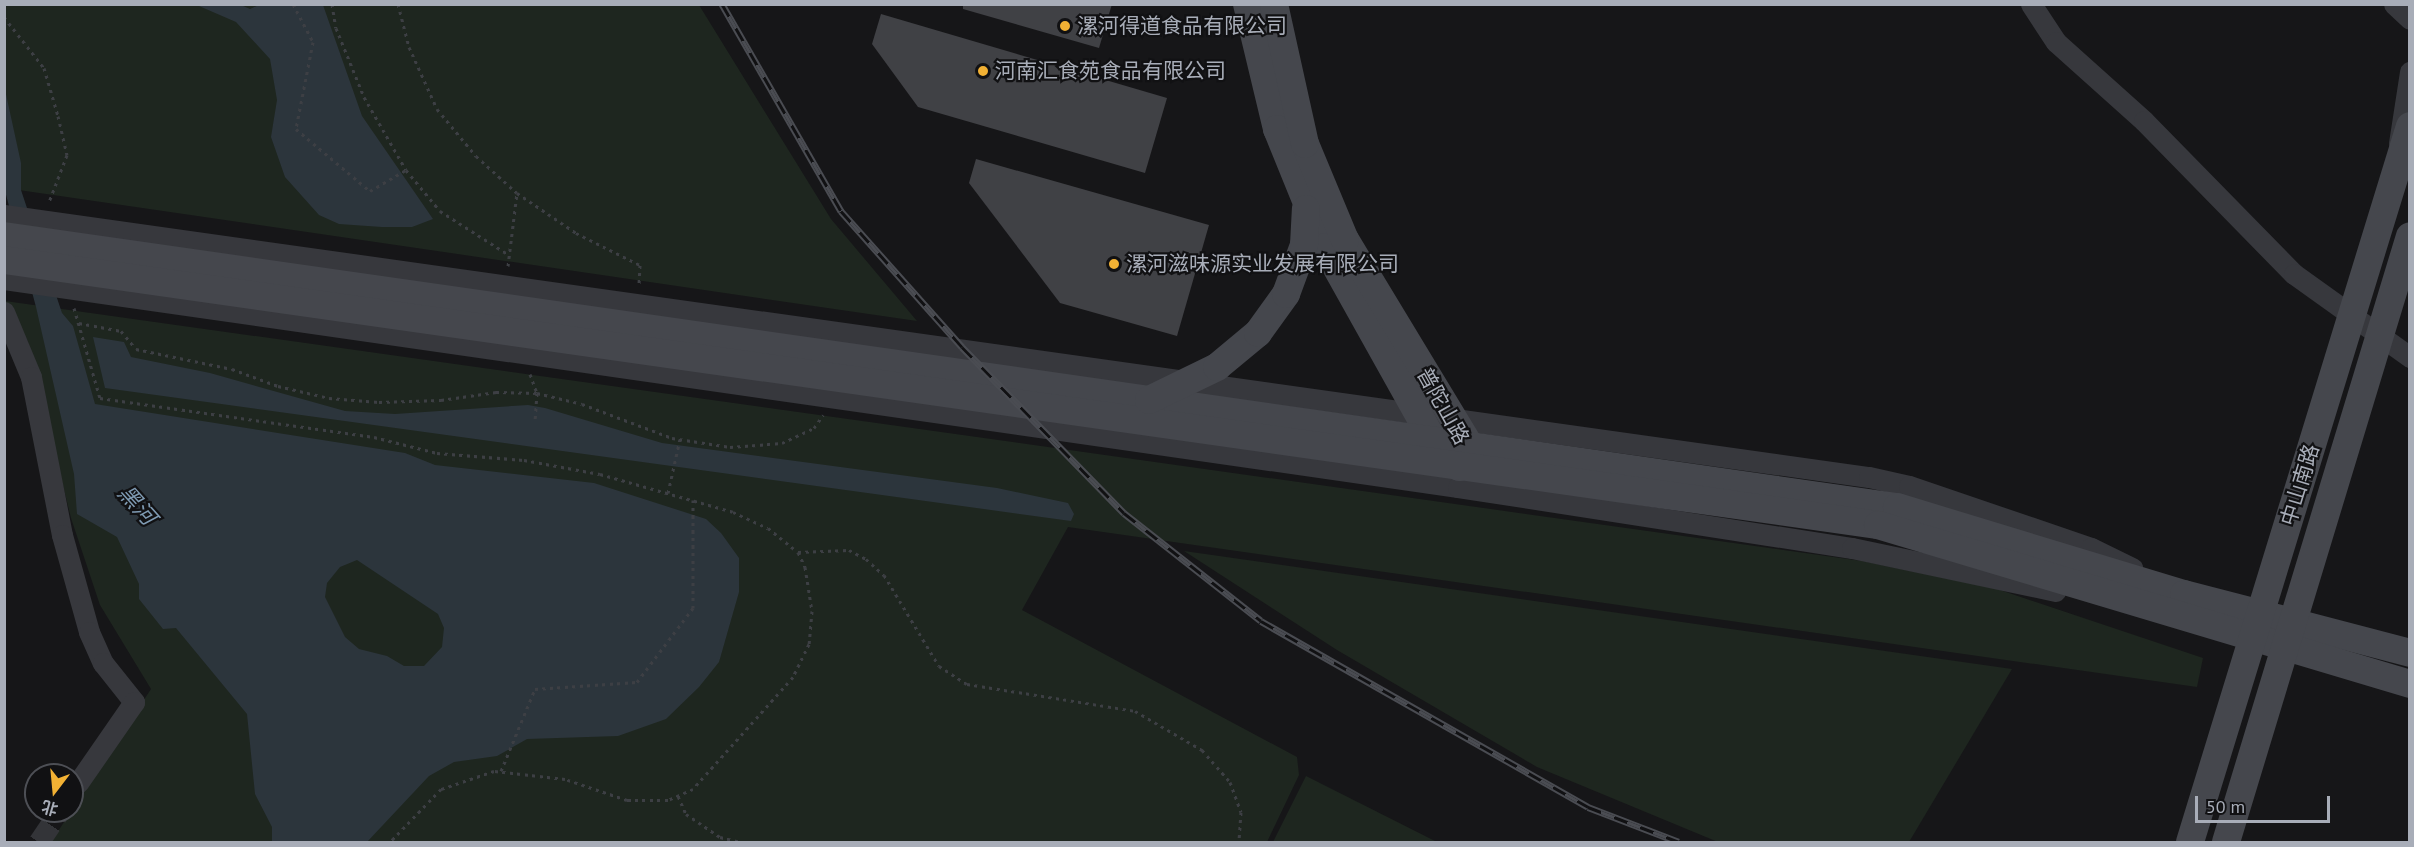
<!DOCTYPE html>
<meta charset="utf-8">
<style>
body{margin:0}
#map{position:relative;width:2414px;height:847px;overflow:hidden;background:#161618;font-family:"PT Sans","Noto Sans SC",sans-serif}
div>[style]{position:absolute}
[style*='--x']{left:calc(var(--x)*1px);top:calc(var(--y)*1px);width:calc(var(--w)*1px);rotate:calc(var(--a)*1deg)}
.green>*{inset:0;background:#1e261f}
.water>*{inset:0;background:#2c353c}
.building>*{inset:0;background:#404145}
.street-tunnel>*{height:21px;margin-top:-10.5px;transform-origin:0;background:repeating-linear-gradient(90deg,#333438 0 21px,transparent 0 31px)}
.path>*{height:3px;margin-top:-1.5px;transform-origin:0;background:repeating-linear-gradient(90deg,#3d3f44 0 3px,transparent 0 7.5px)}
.street>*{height:21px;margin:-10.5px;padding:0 10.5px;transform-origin:10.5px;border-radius:10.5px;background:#37383d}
.secondary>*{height:28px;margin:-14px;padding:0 14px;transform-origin:14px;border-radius:14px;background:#45474d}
.rail>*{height:7px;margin-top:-3.5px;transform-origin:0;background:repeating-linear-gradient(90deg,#111113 0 14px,#4a4c52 0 28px);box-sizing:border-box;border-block:2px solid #4a4c52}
.secondary-bridge>*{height:28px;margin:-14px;padding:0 14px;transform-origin:14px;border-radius:14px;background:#45474d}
.dots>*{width:16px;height:16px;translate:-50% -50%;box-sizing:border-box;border:3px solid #111113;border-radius:50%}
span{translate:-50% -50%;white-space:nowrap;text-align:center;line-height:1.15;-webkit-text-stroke:4.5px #111113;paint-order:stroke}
.poi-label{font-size:21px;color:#a8adb8}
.left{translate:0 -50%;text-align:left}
.street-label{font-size:21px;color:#a8adb8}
.water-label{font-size:22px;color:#7f9bb3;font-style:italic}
.frame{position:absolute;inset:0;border:6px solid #a8adb8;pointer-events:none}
.north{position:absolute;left:24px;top:763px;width:60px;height:60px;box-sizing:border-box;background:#111113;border:2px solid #4d4f55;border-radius:50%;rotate:196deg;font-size:16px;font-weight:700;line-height:24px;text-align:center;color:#a8adb8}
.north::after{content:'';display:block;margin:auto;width:21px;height:27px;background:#f2b134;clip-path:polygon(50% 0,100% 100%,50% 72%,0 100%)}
.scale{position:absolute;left:2195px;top:796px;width:135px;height:27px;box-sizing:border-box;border:3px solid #a8adb8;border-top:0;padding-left:8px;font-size:18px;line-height:21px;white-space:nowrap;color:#a8adb8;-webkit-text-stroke:4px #111113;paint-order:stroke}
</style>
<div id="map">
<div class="green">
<div style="clip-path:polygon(5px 5px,699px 5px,831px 219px,917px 321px,5px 188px)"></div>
<div style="clip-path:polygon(5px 301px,1862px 561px,1997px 589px,2203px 658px,2197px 687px,1068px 527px,1022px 610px,1297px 757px,1299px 775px,1267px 842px,51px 842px,151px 689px,100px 605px,71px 518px,28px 342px)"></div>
<div style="clip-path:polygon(1184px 551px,2012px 669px,1909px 842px,1718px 842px,1537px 767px,1337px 650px)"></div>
<div style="clip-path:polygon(1306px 776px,1437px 842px,1273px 842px)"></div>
</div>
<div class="water">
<div style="clip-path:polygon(174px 5px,241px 5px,250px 9px,259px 5px,323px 5px,362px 116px,433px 219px,412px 227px,382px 227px,339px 224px,319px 215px,285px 177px,271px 137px,277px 100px,270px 59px,236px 22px,199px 6px)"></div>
<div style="clip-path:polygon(evenodd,4px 85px,21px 163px,21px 190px,62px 313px,73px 326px,95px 404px,405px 453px,435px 465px,594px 483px,706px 519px,721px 533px,739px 558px,739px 592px,719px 662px,699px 687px,666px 719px,618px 736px,527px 739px,497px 756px,454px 762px,429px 776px,367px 842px,272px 842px,272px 827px,255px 794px,247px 714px,176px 628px,163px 629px,139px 599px,139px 584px,117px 537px,77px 514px,74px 474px,36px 307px,5px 191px,4px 85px,357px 560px,438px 614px,444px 628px,442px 647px,424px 666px,404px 666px,387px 656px,359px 649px,345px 637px,325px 597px,327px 583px,340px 567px,357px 560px)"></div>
<div style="clip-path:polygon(93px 337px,124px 342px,131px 357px,210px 373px,345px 411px,395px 414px,528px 405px,545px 408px,662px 443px,997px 488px,1068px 503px,1074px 514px,1071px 521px,105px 388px)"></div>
</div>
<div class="building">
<div style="clip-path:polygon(963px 4px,1112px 4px,1099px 48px,963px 9px)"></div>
<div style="clip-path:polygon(881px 14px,1167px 98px,1145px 173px,918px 107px,872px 44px)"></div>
<div style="clip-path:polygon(976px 159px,1209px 225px,1177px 336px,1060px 303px,969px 183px)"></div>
</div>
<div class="street-tunnel">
<div style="--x:39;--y:842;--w:37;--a:-56"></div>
</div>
<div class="path">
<div style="--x:293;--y:4;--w:43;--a:62.2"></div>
<div style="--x:313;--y:42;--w:89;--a:101.1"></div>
<div style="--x:296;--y:129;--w:97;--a:40"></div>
<div style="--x:370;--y:191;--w:42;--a:-30.3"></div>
<div style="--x:332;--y:4;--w:24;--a:81"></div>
<div style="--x:336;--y:28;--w:74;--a:67.9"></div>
<div style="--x:364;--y:97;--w:84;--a:60.1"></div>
<div style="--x:406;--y:170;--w:53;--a:50.3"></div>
<div style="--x:440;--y:211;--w:82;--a:32.5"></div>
<div style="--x:398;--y:4;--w:44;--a:75.7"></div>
<div style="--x:409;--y:47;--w:68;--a:65.7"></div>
<div style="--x:437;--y:109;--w:61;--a:50.3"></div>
<div style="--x:476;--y:156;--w:55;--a:42.1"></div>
<div style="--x:517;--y:193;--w:71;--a:34.1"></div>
<div style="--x:576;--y:233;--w:72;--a:26.6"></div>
<div style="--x:640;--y:265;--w:20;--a:93"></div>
<div style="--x:4;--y:17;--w:65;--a:51.9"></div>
<div style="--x:44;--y:68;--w:50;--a:73.7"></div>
<div style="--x:58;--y:116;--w:40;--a:77"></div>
<div style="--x:67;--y:155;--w:50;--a:111"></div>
<div style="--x:508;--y:266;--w:74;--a:-83"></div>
<div style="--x:74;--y:308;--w:94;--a:73.9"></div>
<div style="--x:100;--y:398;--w:277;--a:8.1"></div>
<div style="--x:374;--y:437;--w:65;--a:14.3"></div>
<div style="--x:437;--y:453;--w:87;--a:4.6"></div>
<div style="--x:524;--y:460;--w:77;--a:10.4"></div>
<div style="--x:600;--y:474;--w:138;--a:15.9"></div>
<div style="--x:733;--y:512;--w:38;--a:25"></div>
<div style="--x:768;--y:528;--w:38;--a:39"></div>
<div style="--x:798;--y:552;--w:17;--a:65"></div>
<div style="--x:805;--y:567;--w:45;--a:81"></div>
<div style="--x:812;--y:611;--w:33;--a:95"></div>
<div style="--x:809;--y:644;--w:37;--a:116"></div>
<div style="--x:793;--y:677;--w:150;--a:131.8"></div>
<div style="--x:693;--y:789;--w:27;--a:156"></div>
<div style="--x:668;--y:800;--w:41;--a:180"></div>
<div style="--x:627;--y:800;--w:65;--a:-161.3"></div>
<div style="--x:565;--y:779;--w:71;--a:-173.6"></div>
<div style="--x:494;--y:771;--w:56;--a:161.2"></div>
<div style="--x:441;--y:789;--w:74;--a:133.9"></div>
<div style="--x:79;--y:323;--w:43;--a:10.8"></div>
<div style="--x:121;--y:331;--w:23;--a:50"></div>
<div style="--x:136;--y:349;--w:98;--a:11.8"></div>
<div style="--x:232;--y:369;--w:49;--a:20.3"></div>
<div style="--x:278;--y:386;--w:52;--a:13.2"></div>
<div style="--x:329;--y:398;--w:50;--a:4.6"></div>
<div style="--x:379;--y:402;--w:62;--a:-1.8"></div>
<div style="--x:441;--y:400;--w:56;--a:-8.3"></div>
<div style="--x:496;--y:392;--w:41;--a:1.4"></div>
<div style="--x:537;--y:393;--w:46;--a:13.7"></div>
<div style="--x:582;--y:404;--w:96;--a:20.7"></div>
<div style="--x:672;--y:438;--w:59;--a:8.8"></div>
<div style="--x:730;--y:447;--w:52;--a:-4.4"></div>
<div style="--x:782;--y:443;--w:35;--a:-25"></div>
<div style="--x:814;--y:428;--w:16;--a:-55"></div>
<div style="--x:530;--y:374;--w:20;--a:70"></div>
<div style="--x:537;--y:393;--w:26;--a:94"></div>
<div style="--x:668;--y:493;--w:55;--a:-77.5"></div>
<div style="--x:798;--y:552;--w:51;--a:-2.2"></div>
<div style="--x:849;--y:550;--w:19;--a:28"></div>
<div style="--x:866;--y:559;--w:24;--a:42"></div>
<div style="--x:884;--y:575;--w:106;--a:58.9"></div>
<div style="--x:939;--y:666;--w:33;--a:33"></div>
<div style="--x:967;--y:684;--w:170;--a:9.1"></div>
<div style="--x:1135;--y:711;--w:78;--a:30.2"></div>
<div style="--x:1202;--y:750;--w:43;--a:48.8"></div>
<div style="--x:1230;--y:782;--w:32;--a:70"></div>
<div style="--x:1241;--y:812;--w:30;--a:94"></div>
<div style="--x:501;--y:771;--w:89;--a:-67.5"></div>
<div style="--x:535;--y:689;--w:102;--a:-3.9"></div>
<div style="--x:637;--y:682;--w:93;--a:-52.9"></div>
<div style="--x:693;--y:608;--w:108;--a:-90"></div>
<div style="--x:678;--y:796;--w:20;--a:66"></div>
<div style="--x:686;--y:814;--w:41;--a:34.1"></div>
<div style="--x:720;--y:837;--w:21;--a:14"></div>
</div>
<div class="street">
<div style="--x:2031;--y:4;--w:45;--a:56.7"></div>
<div style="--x:2056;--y:42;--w:118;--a:41.9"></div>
<div style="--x:2144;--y:121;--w:214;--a:45.6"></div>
<div style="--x:2294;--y:274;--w:143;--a:35.6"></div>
<div style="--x:2394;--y:4;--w:22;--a:43"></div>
<div style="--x:2399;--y:143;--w:72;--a:-81.2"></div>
<div style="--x:4;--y:215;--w:1883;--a:8"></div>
<div style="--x:1869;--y:477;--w:41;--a:12.7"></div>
<div style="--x:1909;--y:486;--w:192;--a:18.8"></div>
<div style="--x:2091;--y:548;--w:46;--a:26"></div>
<div style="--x:4;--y:279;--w:1469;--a:8.14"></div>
<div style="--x:1458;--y:487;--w:399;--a:8.8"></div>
<div style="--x:1852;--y:548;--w:208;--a:11.9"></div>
<div style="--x:4;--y:312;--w:70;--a:67.4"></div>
<div style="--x:31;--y:377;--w:161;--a:78.9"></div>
<div style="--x:62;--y:535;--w:101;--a:74.4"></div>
<div style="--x:89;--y:632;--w:34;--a:66"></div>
<div style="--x:103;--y:663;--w:50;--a:51.5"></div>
<div style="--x:134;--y:702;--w:98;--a:124.7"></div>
</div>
<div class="secondary">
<div style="--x:1247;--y:4;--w:129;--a:76.5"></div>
<div style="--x:1277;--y:129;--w:127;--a:67.9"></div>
<div style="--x:1325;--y:247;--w:221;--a:60.8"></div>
<div style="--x:1433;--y:440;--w:37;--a:46"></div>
<div style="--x:1459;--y:467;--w:24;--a:-62"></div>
<div style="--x:1470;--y:446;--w:241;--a:-121.2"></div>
<div style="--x:1345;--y:240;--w:104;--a:-112.6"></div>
<div style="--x:1305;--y:144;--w:143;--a:-102.5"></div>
<div style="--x:4;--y:236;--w:1912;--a:8.15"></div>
<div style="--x:1897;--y:507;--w:300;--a:16.9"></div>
<div style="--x:2184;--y:594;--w:234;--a:14.6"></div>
<div style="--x:4;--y:260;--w:1893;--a:8.05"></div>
<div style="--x:1878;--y:525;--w:555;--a:16.64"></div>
<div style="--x:1149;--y:400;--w:76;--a:-25.9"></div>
<div style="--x:1217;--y:367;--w:53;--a:-39.7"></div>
<div style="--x:1258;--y:333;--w:48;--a:-54.3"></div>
<div style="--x:1286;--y:294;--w:52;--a:-69.8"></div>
<div style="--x:1304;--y:245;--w:36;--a:-87"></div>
</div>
<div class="rail">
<div style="--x:722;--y:4;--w:239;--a:60.1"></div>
<div style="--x:841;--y:211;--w:182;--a:48.3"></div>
<div style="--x:962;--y:347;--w:232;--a:45.7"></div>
<div style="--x:1124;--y:513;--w:174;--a:38.2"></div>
<div style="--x:1261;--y:621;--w:376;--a:29.6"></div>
<div style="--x:1588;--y:807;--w:97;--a:21"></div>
</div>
<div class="secondary-bridge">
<div style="--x:2190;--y:842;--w:749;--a:-72.92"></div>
<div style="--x:2226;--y:842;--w:633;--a:-73.11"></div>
</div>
<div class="dots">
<div style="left:1065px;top:26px;background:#f2b134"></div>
<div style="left:983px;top:71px;background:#f2b134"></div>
<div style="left:1114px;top:264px;background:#f2b134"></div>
</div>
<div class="poi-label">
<span class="left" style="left:1077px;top:26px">漯河得道食品有限公司</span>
<span class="left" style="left:995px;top:71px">河南汇食苑食品有限公司</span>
<span class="left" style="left:1126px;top:264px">漯河滋味源实业发展有限公司</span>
</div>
<div class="street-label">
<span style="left:1443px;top:406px;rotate:61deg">普陀山路</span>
<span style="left:2300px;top:485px;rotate:-73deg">中山南路</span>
</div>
<div class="water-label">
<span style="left:137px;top:505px;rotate:48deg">黑河</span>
</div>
<div class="frame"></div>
<div class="north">北</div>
<div class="scale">50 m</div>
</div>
